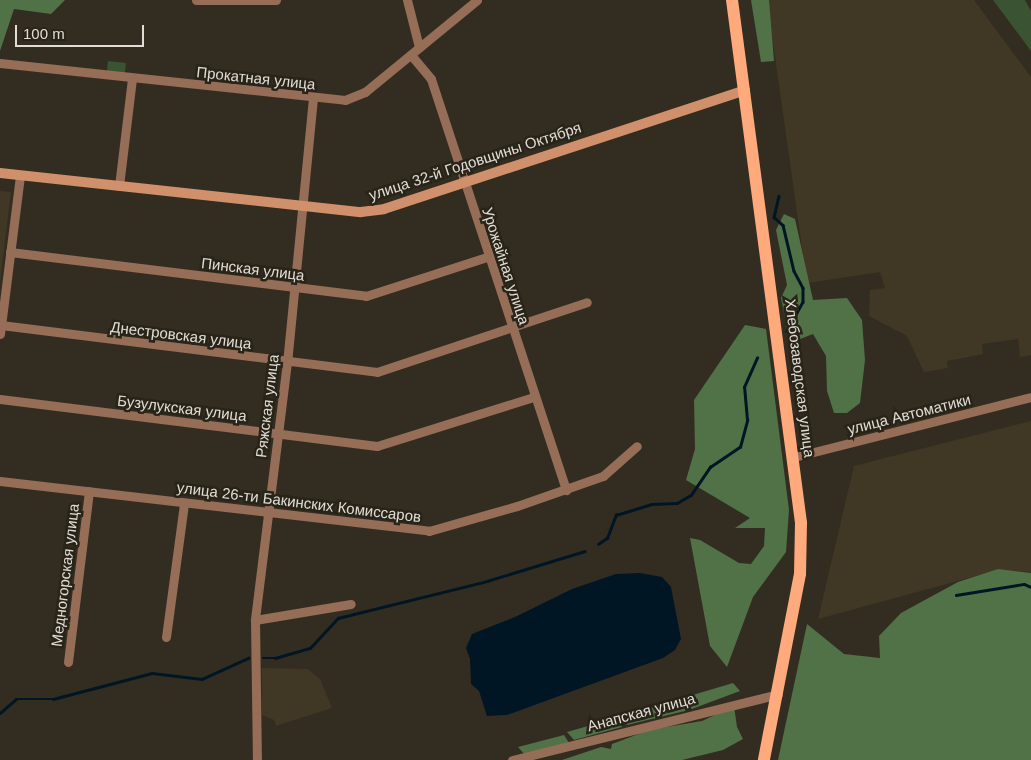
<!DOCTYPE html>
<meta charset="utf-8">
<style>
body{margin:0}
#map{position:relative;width:1031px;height:760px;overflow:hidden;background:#332d21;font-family:Arial,sans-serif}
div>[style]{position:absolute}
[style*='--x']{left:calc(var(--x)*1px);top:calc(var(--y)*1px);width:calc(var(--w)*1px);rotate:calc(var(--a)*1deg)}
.built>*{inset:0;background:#403724}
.green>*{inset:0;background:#3a5332;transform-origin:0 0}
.forest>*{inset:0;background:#507246}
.water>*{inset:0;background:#001625}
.stream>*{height:2.5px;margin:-1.25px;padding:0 1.25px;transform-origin:1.25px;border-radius:1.25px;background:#001625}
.street>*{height:9px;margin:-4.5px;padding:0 4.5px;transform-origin:4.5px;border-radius:4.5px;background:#966d57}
.secondary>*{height:10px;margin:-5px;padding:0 5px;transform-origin:5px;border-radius:5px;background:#d1906c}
.primary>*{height:12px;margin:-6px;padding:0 6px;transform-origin:6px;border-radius:6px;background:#ffaa7c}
span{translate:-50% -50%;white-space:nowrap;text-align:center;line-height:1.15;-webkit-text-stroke:5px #292418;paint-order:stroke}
.street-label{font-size:15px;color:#e1ddd6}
.scale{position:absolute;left:15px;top:25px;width:129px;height:22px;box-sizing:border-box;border:2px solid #e1ddd6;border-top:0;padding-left:6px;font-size:15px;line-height:18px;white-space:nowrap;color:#e1ddd6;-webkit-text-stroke:4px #292418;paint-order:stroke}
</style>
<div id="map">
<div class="built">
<div style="clip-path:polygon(767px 0,974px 0,1031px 77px,1031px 355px,1020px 357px,1018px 339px,982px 344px,983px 354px,947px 361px,948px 368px,924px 372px,907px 336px,869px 316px,870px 290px,885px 288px,880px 272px,807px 283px)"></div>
<div style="clip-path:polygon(0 191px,11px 192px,0 282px)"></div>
<div style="clip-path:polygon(1031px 421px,1031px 572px,998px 570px,818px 619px,854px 466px)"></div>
<div style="clip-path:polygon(262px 668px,308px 669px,320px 679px,332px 708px,276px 726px,274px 720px,262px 715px)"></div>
</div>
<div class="green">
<div style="clip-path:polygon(993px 0,1025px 0,1031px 11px,1031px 51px)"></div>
<div style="left:108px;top:61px;width:18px;height:10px;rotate:6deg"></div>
</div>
<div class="forest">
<div style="clip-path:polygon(0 0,65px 0,51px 14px,14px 9px,0 51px)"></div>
<div style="clip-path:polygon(751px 0,769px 0,774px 61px,761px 62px)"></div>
<div style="clip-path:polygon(784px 214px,795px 219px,813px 300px,847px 298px,862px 320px,865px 360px,860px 403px,847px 413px,834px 413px,827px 391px,826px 356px,813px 334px,790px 343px,781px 298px,787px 285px,776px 230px)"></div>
<div style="clip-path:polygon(745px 325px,766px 329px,789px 510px,786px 552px,753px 597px,727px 667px,710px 646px,690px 538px,700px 540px,739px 563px,751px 564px,764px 546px,765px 528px,735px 528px,750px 518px,686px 480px,695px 449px,694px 400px)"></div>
<div style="clip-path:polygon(998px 569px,1031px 573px,1031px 760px,778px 760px,807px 624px,844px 654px,880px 658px,879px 636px,901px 613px,958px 582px)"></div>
<div style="clip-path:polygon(733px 683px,740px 691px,689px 710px,627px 725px,619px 717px)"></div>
<div style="clip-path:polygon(734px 706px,737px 727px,743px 739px,723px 750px,682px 760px,562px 760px,601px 747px,611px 749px,612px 744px,649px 730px,702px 721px)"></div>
<div style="clip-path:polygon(616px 718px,622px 727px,574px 740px,567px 732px)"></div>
<div style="clip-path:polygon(564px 735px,569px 743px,525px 755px,518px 747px)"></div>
</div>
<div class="water">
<div style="clip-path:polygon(640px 573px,662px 577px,671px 587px,681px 639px,675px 650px,663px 658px,507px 715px,487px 716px,479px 691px,471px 684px,470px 659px,466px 648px,472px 634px,515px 617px,572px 589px,616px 574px)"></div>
</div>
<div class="stream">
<div style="--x:779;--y:196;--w:22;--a:103"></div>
<div style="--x:774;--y:217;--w:12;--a:42"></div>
<div style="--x:783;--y:225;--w:47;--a:76.6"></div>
<div style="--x:794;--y:271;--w:19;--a:62"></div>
<div style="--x:803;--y:288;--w:14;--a:90"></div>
<div style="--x:803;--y:302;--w:33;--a:119"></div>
<div style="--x:598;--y:544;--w:11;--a:-34"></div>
<div style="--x:607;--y:538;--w:25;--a:-69"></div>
<div style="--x:616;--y:515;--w:37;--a:-17"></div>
<div style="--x:651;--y:504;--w:26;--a:-2"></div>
<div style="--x:677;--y:503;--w:16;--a:-30"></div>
<div style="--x:691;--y:495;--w:34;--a:-56"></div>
<div style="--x:710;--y:467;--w:36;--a:-34"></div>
<div style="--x:740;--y:447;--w:28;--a:-75"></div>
<div style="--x:747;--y:420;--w:33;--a:-95"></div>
<div style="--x:744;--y:387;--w:32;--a:-66"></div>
<div style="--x:956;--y:595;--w:69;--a:-9.2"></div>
<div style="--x:1024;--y:584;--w:8;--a:23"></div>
<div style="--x:263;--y:658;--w:12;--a:0"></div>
<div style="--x:275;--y:658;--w:36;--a:-16"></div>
<div style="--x:310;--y:648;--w:41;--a:-47"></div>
<div style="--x:338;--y:618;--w:154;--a:-13.9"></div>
<div style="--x:487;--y:581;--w:102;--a:-17"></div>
<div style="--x:0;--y:713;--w:21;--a:-41"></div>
<div style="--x:16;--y:699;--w:37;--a:0"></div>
<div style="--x:53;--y:699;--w:102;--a:-14.7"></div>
<div style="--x:152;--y:673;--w:50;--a:6.8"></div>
<div style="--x:202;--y:679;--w:51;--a:-24.5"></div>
</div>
<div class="street">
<div style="--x:196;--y:0;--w:80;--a:0"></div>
<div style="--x:407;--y:0;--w:49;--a:75.7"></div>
<div style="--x:411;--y:55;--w:31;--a:50"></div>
<div style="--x:431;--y:79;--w:433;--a:71.8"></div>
<div style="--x:0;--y:63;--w:347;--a:6.1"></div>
<div style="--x:345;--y:100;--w:22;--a:-22"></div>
<div style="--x:365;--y:92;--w:145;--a:-39.4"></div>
<div style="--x:313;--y:98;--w:265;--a:95.6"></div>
<div style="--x:287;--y:362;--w:260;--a:97.1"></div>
<div style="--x:255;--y:620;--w:97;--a:-9.5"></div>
<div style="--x:119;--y:186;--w:108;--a:-83.1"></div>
<div style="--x:10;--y:252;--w:359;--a:7"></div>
<div style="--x:366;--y:296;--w:127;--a:-17.9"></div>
<div style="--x:1;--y:325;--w:379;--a:7.1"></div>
<div style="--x:377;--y:372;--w:221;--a:-18.4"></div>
<div style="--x:0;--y:334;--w:160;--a:-82.8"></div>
<div style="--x:0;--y:399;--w:380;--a:7.1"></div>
<div style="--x:377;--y:446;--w:164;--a:-17.4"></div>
<div style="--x:794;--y:457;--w:244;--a:-14.2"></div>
<div style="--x:0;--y:481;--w:432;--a:6.6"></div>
<div style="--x:429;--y:531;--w:91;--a:-15.9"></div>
<div style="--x:517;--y:506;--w:91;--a:-19.2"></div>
<div style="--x:603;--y:476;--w:45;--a:-41.4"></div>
<div style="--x:255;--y:620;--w:140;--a:89.2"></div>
<div style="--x:166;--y:637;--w:135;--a:-82.3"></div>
<div style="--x:68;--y:662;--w:172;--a:-83"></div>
<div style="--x:512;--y:760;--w:274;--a:-13.9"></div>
</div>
<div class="secondary">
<div style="--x:0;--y:173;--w:363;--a:6.2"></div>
<div style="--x:361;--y:212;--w:23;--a:-7"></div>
<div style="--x:384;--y:209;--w:380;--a:-18.2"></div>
</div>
<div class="primary">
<div style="--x:732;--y:0;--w:528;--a:82.48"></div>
<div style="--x:801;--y:523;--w:51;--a:91.1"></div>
<div style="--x:800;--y:574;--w:189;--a:101"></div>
</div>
<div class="street-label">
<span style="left:256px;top:78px;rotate:6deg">Прокатная улица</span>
<span style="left:475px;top:161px;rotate:-18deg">улица 32-й Годовщины Октября</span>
<span style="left:506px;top:266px;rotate:72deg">Урожайная улица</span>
<span style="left:253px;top:269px;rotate:7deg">Пинская улица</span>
<span style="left:181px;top:335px;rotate:7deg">Днестровская улица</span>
<span style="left:800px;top:378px;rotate:83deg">Хлебозаводская улица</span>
<span style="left:267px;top:406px;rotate:-83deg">Ряжская улица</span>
<span style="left:182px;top:408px;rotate:7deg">Бузулукская улица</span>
<span style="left:909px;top:414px;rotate:-14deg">улица Автоматики</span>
<span style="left:299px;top:502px;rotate:7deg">улица 26-ти Бакинских Комиссаров</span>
<span style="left:65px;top:575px;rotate:-83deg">Медногорская улица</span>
<span style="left:641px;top:712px;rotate:-15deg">Анапская улица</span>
</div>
<div class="scale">100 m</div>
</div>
